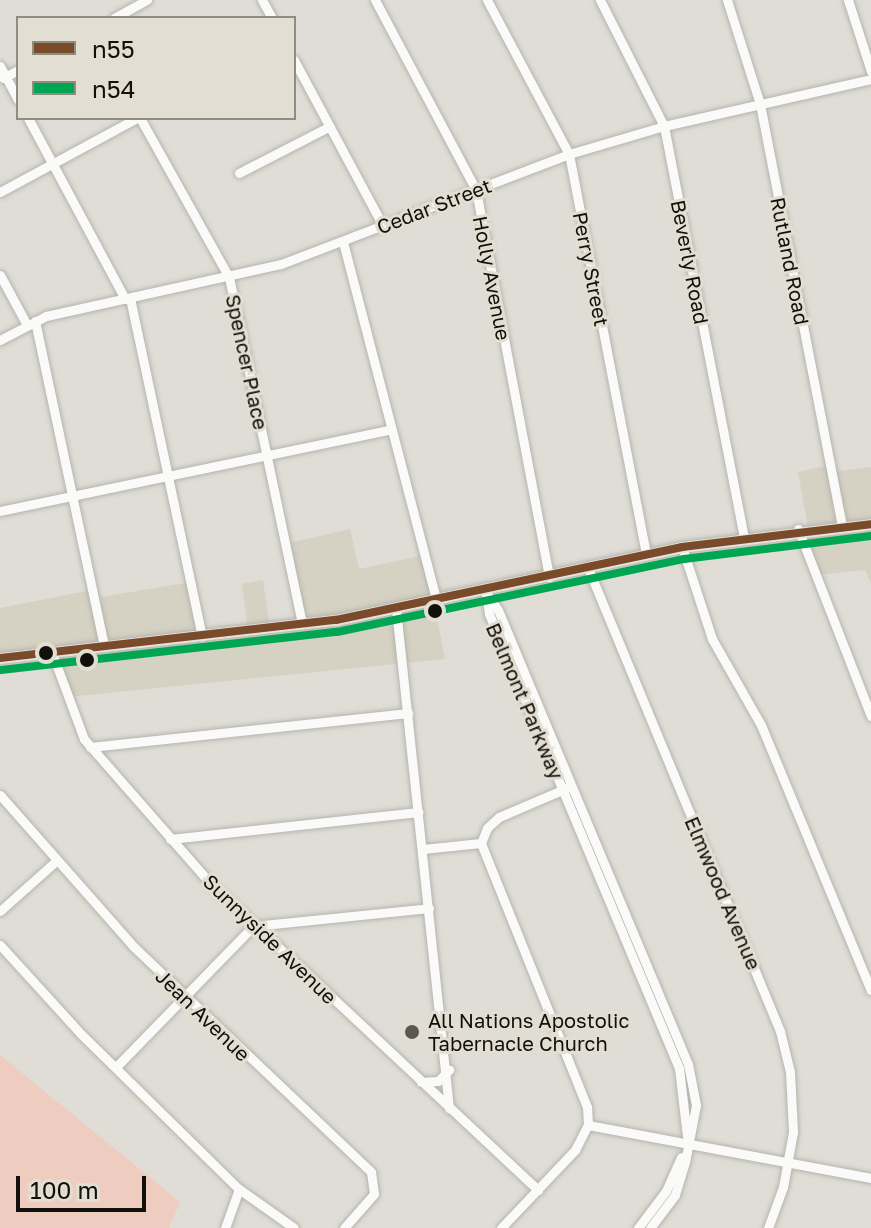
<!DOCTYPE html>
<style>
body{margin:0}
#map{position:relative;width:871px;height:1228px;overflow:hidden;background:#dfddd6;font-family:"Golos Text",sans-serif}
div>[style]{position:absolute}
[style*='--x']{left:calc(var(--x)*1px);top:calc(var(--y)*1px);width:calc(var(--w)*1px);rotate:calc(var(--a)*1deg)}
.built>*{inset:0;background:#d5d1c3}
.green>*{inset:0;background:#eeccbf}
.roads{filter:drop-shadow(0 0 2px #b5b4ae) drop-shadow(0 0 2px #b5b4ae)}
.minor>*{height:9px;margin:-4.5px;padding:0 4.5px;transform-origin:4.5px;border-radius:4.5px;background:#fafaf9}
.major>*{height:11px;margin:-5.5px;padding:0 5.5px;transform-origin:5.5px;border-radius:5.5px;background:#e8e3de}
.bus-1>*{height:8px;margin:-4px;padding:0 4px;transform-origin:4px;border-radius:4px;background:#7a4b2a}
.bus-2>*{height:8px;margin:-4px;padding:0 4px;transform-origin:4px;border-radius:4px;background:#00a651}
.dots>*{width:22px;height:22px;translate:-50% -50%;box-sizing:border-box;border:4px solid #e3ded2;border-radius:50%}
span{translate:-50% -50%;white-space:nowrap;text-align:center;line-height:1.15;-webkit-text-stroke:6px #e3ded2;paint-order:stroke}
.street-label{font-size:20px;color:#11100b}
.poi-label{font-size:20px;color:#11100b}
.left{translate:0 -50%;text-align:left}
.legend{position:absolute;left:16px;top:16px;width:280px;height:104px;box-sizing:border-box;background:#e3ded2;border:2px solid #8f8c82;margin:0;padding:10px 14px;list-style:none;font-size:24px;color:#11100b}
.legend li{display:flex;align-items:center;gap:16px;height:40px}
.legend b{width:40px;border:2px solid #8f8c82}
.scale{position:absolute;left:16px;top:1176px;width:130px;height:36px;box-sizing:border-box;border:4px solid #11100b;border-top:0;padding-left:10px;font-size:24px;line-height:28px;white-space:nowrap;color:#11100b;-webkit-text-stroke:6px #e3ded2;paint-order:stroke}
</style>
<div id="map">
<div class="built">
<div style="clip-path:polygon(830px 465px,832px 472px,871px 467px,871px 584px,865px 570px,816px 575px,798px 529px,808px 528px,798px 472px)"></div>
<div style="clip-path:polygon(350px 529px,359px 569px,425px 555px,445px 659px,68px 697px,51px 653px,0 658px,0 608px,92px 590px,95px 598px,191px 582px,202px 635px,248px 630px,242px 584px,263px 580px,270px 628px,301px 624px,285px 544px)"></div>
</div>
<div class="green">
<div style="clip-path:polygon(0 1055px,180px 1202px,169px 1228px,0 1228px)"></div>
</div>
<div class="roads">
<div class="minor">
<div style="--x:262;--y:0;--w:21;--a:61"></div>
<div style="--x:375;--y:0;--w:215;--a:62"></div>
<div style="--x:476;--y:190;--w:394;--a:79.3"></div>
<div style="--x:487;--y:0;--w:174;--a:62"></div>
<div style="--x:569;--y:154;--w:408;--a:79.1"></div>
<div style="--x:600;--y:0;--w:141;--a:63.1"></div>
<div style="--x:664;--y:126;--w:419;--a:79"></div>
<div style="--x:727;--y:0;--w:109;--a:72.4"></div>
<div style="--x:760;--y:104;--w:429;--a:79"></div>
<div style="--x:848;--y:0;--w:75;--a:72.1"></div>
<div style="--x:114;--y:18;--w:38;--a:-29"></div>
<div style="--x:294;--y:60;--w:188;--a:61.8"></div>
<div style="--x:0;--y:66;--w:38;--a:62"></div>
<div style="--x:3;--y:78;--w:17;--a:-28"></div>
<div style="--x:28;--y:118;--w:205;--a:61.8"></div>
<div style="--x:140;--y:118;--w:182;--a:60.8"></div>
<div style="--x:229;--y:277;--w:355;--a:78.1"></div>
<div style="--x:239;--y:173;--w:102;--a:-27.3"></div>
<div style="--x:0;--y:192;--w:156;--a:-28.4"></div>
<div style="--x:343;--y:242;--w:370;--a:75.4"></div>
<div style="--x:0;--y:275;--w:57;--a:61.6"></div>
<div style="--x:130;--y:298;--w:346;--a:78"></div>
<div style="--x:35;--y:321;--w:333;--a:78"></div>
<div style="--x:0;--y:340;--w:52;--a:-27.6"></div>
<div style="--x:46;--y:316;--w:241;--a:-12.5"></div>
<div style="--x:281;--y:264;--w:308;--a:-20.9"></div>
<div style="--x:569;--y:154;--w:99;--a:-16.4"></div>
<div style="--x:664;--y:126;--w:212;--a:-12.8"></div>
<div style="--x:0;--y:511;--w:400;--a:-11.8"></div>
<div style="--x:798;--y:529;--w:201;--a:68.7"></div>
<div style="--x:682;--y:547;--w:97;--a:71.9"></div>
<div style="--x:712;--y:639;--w:99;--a:60.3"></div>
<div style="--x:761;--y:725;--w:287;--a:67.5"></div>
<div style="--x:588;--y:568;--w:501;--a:67.48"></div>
<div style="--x:780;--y:1031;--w:42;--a:76.3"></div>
<div style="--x:790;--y:1072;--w:60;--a:87.1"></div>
<div style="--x:793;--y:1132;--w:56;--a:100.3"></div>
<div style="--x:783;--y:1187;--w:44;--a:110.1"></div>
<div style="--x:485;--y:591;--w:23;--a:56"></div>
<div style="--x:498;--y:610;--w:492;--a:67.3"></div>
<div style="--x:688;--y:1064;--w:42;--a:79"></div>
<div style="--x:696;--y:1105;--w:58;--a:100.9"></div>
<div style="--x:685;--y:1162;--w:34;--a:107"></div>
<div style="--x:675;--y:1195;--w:41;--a:127.1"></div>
<div style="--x:486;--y:594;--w:20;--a:81"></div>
<div style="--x:489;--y:614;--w:492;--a:67.3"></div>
<div style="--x:679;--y:1068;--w:68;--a:83.3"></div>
<div style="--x:396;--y:609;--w:502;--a:83.94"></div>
<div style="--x:52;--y:653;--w:92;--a:69.6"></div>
<div style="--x:84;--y:739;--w:193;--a:48.8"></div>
<div style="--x:211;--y:884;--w:448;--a:43.1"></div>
<div style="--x:90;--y:747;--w:320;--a:-6.1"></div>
<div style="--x:0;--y:795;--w:203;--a:48.6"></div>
<div style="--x:134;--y:947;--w:327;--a:43.5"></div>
<div style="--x:371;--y:1172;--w:22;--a:82"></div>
<div style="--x:374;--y:1194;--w:45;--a:131.4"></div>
<div style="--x:170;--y:839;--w:250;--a:-6.2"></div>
<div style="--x:423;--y:849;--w:58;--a:-5.9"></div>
<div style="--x:0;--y:911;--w:76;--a:-41.8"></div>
<div style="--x:0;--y:945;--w:120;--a:47.7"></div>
<div style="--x:81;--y:1034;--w:221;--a:44.5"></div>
<div style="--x:239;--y:1189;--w:67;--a:35.3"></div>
<div style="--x:116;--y:1067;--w:197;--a:-45.8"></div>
<div style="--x:253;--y:926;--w:177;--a:-5.8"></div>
<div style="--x:421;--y:1082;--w:17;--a:-3"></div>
<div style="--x:438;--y:1081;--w:16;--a:-45"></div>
<div style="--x:588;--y:1125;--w:288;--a:10.6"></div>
<div style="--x:225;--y:1228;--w:41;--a:-70.3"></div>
<div style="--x:501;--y:1228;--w:108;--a:-46.5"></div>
<div style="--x:575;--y:1150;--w:28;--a:-63"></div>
<div style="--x:588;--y:1125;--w:18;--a:-93"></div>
<div style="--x:587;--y:1107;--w:284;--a:-111.9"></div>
<div style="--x:481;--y:843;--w:16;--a:-68"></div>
<div style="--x:487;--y:828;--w:16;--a:-43"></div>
<div style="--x:499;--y:817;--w:74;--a:-23.1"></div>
<div style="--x:638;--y:1228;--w:46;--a:-52.9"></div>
<div style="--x:666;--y:1191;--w:37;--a:-66"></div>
</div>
<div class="major">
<div style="--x:0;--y:658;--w:338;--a:-6.5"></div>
<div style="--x:336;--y:620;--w:354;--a:-11.9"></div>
<div style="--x:682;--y:547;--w:190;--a:-6.9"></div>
</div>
</div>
<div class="bus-1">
<div style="--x:0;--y:658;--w:338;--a:-6.5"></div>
<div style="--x:336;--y:620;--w:354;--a:-11.9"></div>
<div style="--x:682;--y:547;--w:190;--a:-6.9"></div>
</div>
<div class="bus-2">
<div style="--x:1;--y:670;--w:338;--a:-6.5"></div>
<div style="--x:337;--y:632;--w:355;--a:-11.9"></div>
<div style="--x:684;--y:559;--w:188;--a:-7"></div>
</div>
<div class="dots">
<div style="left:435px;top:611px;background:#11100b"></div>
<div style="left:46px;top:653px;background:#11100b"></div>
<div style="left:87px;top:660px;background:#11100b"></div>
<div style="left:412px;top:1032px;background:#595852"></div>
</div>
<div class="street-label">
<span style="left:434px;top:206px;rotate:-21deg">Cedar Street</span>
<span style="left:790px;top:261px;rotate:79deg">Rutland Road</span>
<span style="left:690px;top:262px;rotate:79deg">Beverly Road</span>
<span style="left:591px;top:269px;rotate:79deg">Perry Street</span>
<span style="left:492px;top:278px;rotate:79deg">Holly Avenue</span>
<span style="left:247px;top:362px;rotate:78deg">Spencer Place</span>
<span style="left:525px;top:701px;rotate:67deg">Belmont Parkway</span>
<span style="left:723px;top:893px;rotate:67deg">Elmwood Avenue</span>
<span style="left:270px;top:939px;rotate:44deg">Sunnyside Avenue</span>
<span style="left:203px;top:1015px;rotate:44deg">Jean Avenue</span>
</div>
<div class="poi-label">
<span class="left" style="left:428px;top:1032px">All Nations Apostolic<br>Tabernacle Church</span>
</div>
<ul class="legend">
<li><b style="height:10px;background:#7a4b2a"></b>n55</li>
<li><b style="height:10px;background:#00a651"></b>n54</li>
</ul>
<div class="scale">100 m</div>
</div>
